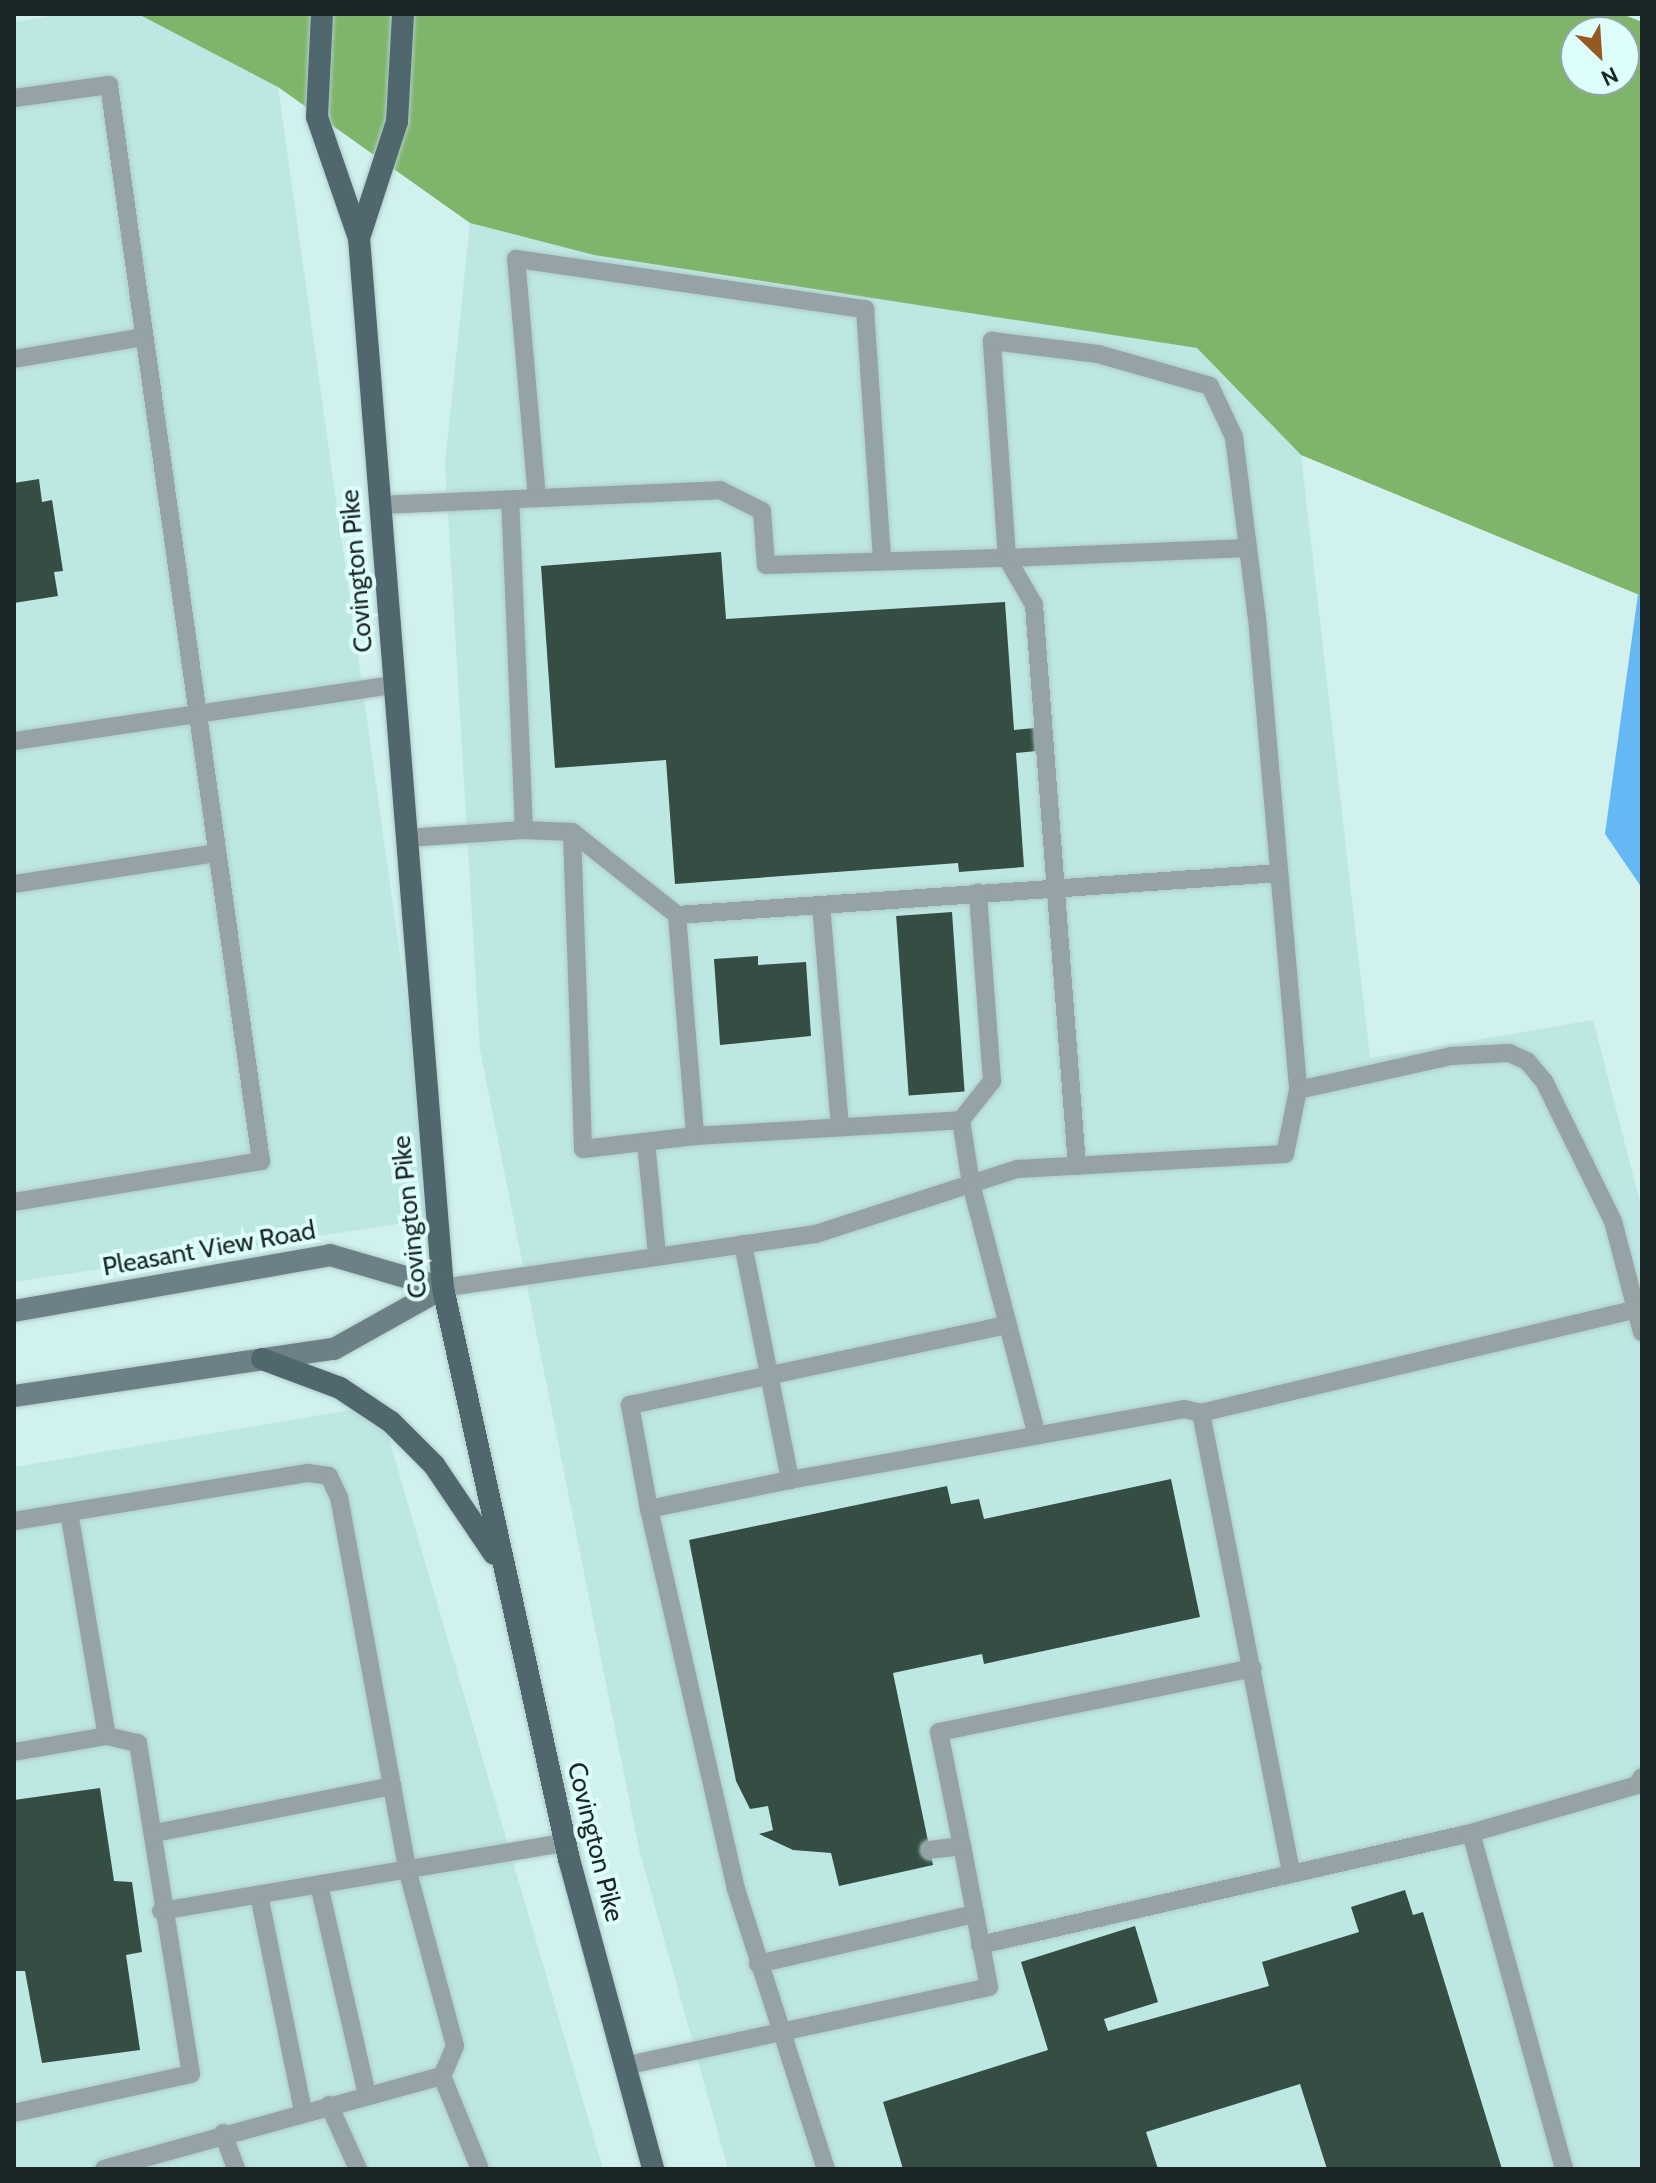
<!DOCTYPE html>
<style>
body{margin:0}
#map{position:relative;width:1656px;height:2183px;overflow:hidden;background:#d0f1ee;font-family:Cabin,sans-serif}
div>[style]{position:absolute}
[style*='--x']{left:calc(var(--x)*1px);top:calc(var(--y)*1px);width:calc(var(--w)*1px);rotate:calc(var(--a)*1deg)}
.built>*{inset:0;background:#bde7e3}
.forest>*{inset:0;background:#7fb56a}
.water>*{inset:0;background:#65b8f3}
.building>*{inset:0;background:#354d42;transform-origin:0 0}
.roads{filter:drop-shadow(0 0 2px #afccca) drop-shadow(0 0 2px #afccca)}
.service>*{height:18px;margin:-9px;padding:0 9px;transform-origin:9px;border-radius:9px;background:#95a2a6}
.secondary>*{height:22px;margin:-11px;padding:0 11px;transform-origin:11px;border-radius:11px;background:#6d8085}
.primary>*{height:22px;margin:-11px;padding:0 11px;transform-origin:11px;border-radius:11px;background:#50676e}
span{translate:-50% -50%;white-space:nowrap;text-align:center;line-height:1.15;-webkit-text-stroke:8px #ddfefb;paint-order:stroke}
.street-label{font-size:26px;color:#1a2625}
.frame{position:absolute;inset:0;border:16px solid #1a2625;pointer-events:none}
.north{position:absolute;left:1560px;top:16px;width:80px;height:80px;box-sizing:border-box;background:#ddfefb;border:2px solid #8fa8a5;border-radius:50%;rotate:155deg;font-size:22px;font-weight:700;line-height:32px;text-align:center;color:#1a2625}
.north::after{content:'';display:block;margin:auto;width:28px;height:36px;background:#97591f;clip-path:polygon(50% 0,100% 100%,50% 72%,0 100%)}
</style>
<div id="map">
<div class="built">
<div style="clip-path:polygon(61px 14px,138px 14px,278px 87px,437px 1218px,14px 1282px,14px 22px)"></div>
<div style="clip-path:polygon(470px 223px,594px 255px,1197px 348px,1301px 455px,1370px 1058px,1593px 1020px,1642px 1210px,1642px 2169px,728px 2169px,639px 1849px,480px 1050px,445px 464px)"></div>
<div style="clip-path:polygon(379px 1405px,603px 2169px,14px 2169px,14px 1467px)"></div>
</div>
<div class="forest">
<div style="clip-path:polygon(evenodd,138px 14px,1622px 14px,1642px 22px,1642px 596px,1301px 455px,1197px 348px,594px 255px,470px 223px,278px 87px,138px 14px,1576px 32px,1624px 32px,1624px 80px,1576px 80px,1576px 32px)"></div>
</div>
<div class="water">
<div style="clip-path:polygon(1638px 594px,1642px 596px,1642px 888px,1605px 834px)"></div>
</div>
<div class="building">
<div style="clip-path:polygon(39px 479px,42px 502px,52px 500px,63px 571px,54px 572px,58px 596px,14px 603px,14px 483px)"></div>
<div style="clip-path:polygon(721px 552px,726px 619px,1005px 602px,1014px 730px,1035px 728px,1037px 751px,1016px 753px,1024px 867px,959px 872px,958px 863px,675px 884px,666px 760px,555px 768px,541px 566px)"></div>
<div style="left:952px;top:912px;width:180px;height:56px;rotate:86deg"></div>
<div style="clip-path:polygon(758px 956px,758px 965px,806px 962px,811px 1036px,720px 1045px,714px 959px)"></div>
<div style="clip-path:polygon(1171px 1479px,1200px 1617px,984px 1664px,982px 1654px,893px 1673px,933px 1865px,839px 1886px,831px 1853px,793px 1850px,759px 1834px,773px 1830px,768px 1806px,750px 1809px,736px 1781px,689px 1540px,947px 1486px,951px 1504px,979px 1499px,984px 1519px)"></div>
<div style="clip-path:polygon(100px 1788px,114px 1881px,132px 1882px,142px 1952px,126px 1955px,140px 2050px,42px 2063px,25px 1971px,14px 1971px,14px 1800px)"></div>
<div style="clip-path:polygon(1405px 1890px,1413px 1915px,1423px 1912px,1502px 2169px,1327px 2169px,1300px 2084px,1146px 2132px,1158px 2169px,903px 2169px,883px 2102px,1048px 2050px,1021px 1962px,1135px 1926px,1158px 2002px,1104px 2019px,1108px 2031px,1269px 1986px,1262px 1962px,1359px 1932px,1351px 1907px)"></div>
</div>
<div class="roads">
<div class="service">
<div style="--x:14;--y:98;--w:96;--a:-7.8"></div>
<div style="--x:109;--y:85;--w:1087;--a:81.96"></div>
<div style="--x:261;--y:1161;--w:250;--a:170.6"></div>
<div style="--x:14;--y:359;--w:132;--a:-9.6"></div>
<div style="--x:537;--y:498;--w:240;--a:-95"></div>
<div style="--x:516;--y:259;--w:353;--a:8.2"></div>
<div style="--x:865;--y:309;--w:253;--a:86.1"></div>
<div style="--x:380;--y:505;--w:340;--a:-2.5"></div>
<div style="--x:720;--y:490;--w:47;--a:26.6"></div>
<div style="--x:762;--y:511;--w:54;--a:85.8"></div>
<div style="--x:766;--y:565;--w:241;--a:-1.7"></div>
<div style="--x:1007;--y:558;--w:218;--a:-94"></div>
<div style="--x:992;--y:341;--w:107;--a:7"></div>
<div style="--x:1098;--y:354;--w:116;--a:15.9"></div>
<div style="--x:1210;--y:386;--w:56;--a:64.8"></div>
<div style="--x:1234;--y:437;--w:182;--a:82.8"></div>
<div style="--x:1257;--y:618;--w:474;--a:85"></div>
<div style="--x:1298;--y:1090;--w:65;--a:101.5"></div>
<div style="--x:1285;--y:1154;--w:268;--a:176.8"></div>
<div style="--x:1017;--y:1169;--w:211;--a:162.1"></div>
<div style="--x:816;--y:1234;--w:377;--a:171.8"></div>
<div style="--x:14;--y:741;--w:385;--a:-8.4"></div>
<div style="--x:524;--y:830;--w:48;--a:2.4"></div>
<div style="--x:572;--y:832;--w:317;--a:88"></div>
<div style="--x:583;--y:1149;--w:113;--a:-6.6"></div>
<div style="--x:695;--y:1136;--w:266;--a:-3.4"></div>
<div style="--x:961;--y:1120;--w:65;--a:81.1"></div>
<div style="--x:971;--y:1184;--w:260;--a:75.3"></div>
<div style="--x:572;--y:832;--w:134;--a:38.3"></div>
<div style="--x:677;--y:915;--w:603;--a:-3.99"></div>
<div style="--x:407;--y:838;--w:117;--a:-3.9"></div>
<div style="--x:524;--y:830;--w:330;--a:-92.4"></div>
<div style="--x:14;--y:884;--w:205;--a:-8.7"></div>
<div style="--x:821;--y:905;--w:222;--a:85.1"></div>
<div style="--x:677;--y:915;--w:222;--a:85.3"></div>
<div style="--x:1298;--y:1090;--w:157;--a:-12.5"></div>
<div style="--x:1451;--y:1056;--w:58;--a:-3"></div>
<div style="--x:1509;--y:1053;--w:20;--a:24"></div>
<div style="--x:1527;--y:1061;--w:26;--a:50"></div>
<div style="--x:1544;--y:1081;--w:156;--a:63.8"></div>
<div style="--x:1613;--y:1221;--w:115;--a:75.4"></div>
<div style="--x:961;--y:1120;--w:50;--a:-51.5"></div>
<div style="--x:992;--y:1081;--w:189;--a:-94.3"></div>
<div style="--x:646;--y:1142;--w:114;--a:84.4"></div>
<div style="--x:1077;--y:1166;--w:563;--a:-94.38"></div>
<div style="--x:1034;--y:605;--w:54;--a:-119.9"></div>
<div style="--x:1007;--y:558;--w:241;--a:-2.4"></div>
<div style="--x:743;--y:1244;--w:241;--a:78.7"></div>
<div style="--x:790;--y:1480;--w:144;--a:168.4"></div>
<div style="--x:649;--y:1509;--w:390;--a:77.1"></div>
<div style="--x:736;--y:1889;--w:294;--a:72.2"></div>
<div style="--x:1201;--y:1413;--w:447;--a:-13.4"></div>
<div style="--x:790;--y:1480;--w:400;--a:-10.2"></div>
<div style="--x:1184;--y:1409;--w:17;--a:13"></div>
<div style="--x:1201;--y:1413;--w:468;--a:78.9"></div>
<div style="--x:649;--y:1509;--w:106;--a:-100.4"></div>
<div style="--x:630;--y:1405;--w:385;--a:-12"></div>
<div style="--x:69;--y:1512;--w:227;--a:80.4"></div>
<div style="--x:14;--y:1521;--w:298;--a:-9.3"></div>
<div style="--x:308;--y:1473;--w:21;--a:8"></div>
<div style="--x:329;--y:1476;--w:23;--a:65"></div>
<div style="--x:339;--y:1497;--w:378;--a:79.6"></div>
<div style="--x:407;--y:1869;--w:183;--a:74.8"></div>
<div style="--x:455;--y:2046;--w:33;--a:113"></div>
<div style="--x:14;--y:1752;--w:94;--a:-9.8"></div>
<div style="--x:107;--y:1736;--w:32;--a:13"></div>
<div style="--x:138;--y:1743;--w:335;--a:80.9"></div>
<div style="--x:191;--y:2074;--w:181;--a:167.6"></div>
<div style="--x:155;--y:1833;--w:242;--a:-11.2"></div>
<div style="--x:1471;--y:1833;--w:173;--a:-16.1"></div>
<div style="--x:1637;--y:1785;--w:9;--a:-58"></div>
<div style="--x:962;--y:1846;--w:116;--a:-101.4"></div>
<div style="--x:939;--y:1732;--w:320;--a:-11.5"></div>
<div style="--x:319;--y:1885;--w:215;--a:77.1"></div>
<div style="--x:259;--y:1895;--w:221;--a:78.5"></div>
<div style="--x:161;--y:1911;--w:410;--a:-9.6"></div>
<div style="--x:980;--y:1945;--w:504;--a:-12.85"></div>
<div style="--x:1471;--y:1833;--w:349;--a:74.5"></div>
<div style="--x:758;--y:1964;--w:223;--a:-13"></div>
<div style="--x:624;--y:2066;--w:373;--a:-12.2"></div>
<div style="--x:989;--y:1987;--w:144;--a:-100.8"></div>
<div style="--x:962;--y:1846;--w:32;--a:173"></div>
<div style="--x:329;--y:2105;--w:70;--a:65.6"></div>
<div style="--x:223;--y:2133;--w:38;--a:70"></div>
<div style="--x:104;--y:2169;--w:351;--a:-15.4"></div>
<div style="--x:442;--y:2076;--w:100;--a:67.8"></div>
</div>
<div class="secondary">
<div style="--x:14;--y:1311;--w:321;--a:-10"></div>
<div style="--x:330;--y:1255;--w:118;--a:16.3"></div>
<div style="--x:14;--y:1396;--w:323;--a:-8.4"></div>
<div style="--x:334;--y:1349;--w:125;--a:-29.2"></div>
</div>
<div class="primary">
<div style="--x:322;--y:14;--w:103;--a:92.8"></div>
<div style="--x:317;--y:117;--w:128;--a:70.9"></div>
<div style="--x:359;--y:238;--w:1053;--a:85.43"></div>
<div style="--x:443;--y:1288;--w:585;--a:77.56"></div>
<div style="--x:569;--y:1859;--w:321;--a:74.8"></div>
<div style="--x:359;--y:238;--w:122;--a:-71.9"></div>
<div style="--x:397;--y:122;--w:108;--a:-86.8"></div>
<div style="--x:262;--y:1359;--w:83;--a:20.4"></div>
<div style="--x:340;--y:1388;--w:61;--a:33.7"></div>
<div style="--x:391;--y:1422;--w:61;--a:45"></div>
<div style="--x:434;--y:1465;--w:107;--a:56"></div>
</div>
</div>
<div class="street-label">
<span style="left:357px;top:571px;rotate:-95deg">Covington Pike</span>
<span style="left:410px;top:1217px;rotate:-96deg">Covington Pike</span>
<span style="left:209px;top:1249px;rotate:-10deg">Pleasant View Road</span>
<span style="left:595px;top:1842px;rotate:76deg">Covington Pike</span>
</div>
<div class="frame"></div>
<div class="north">N</div>
</div>
